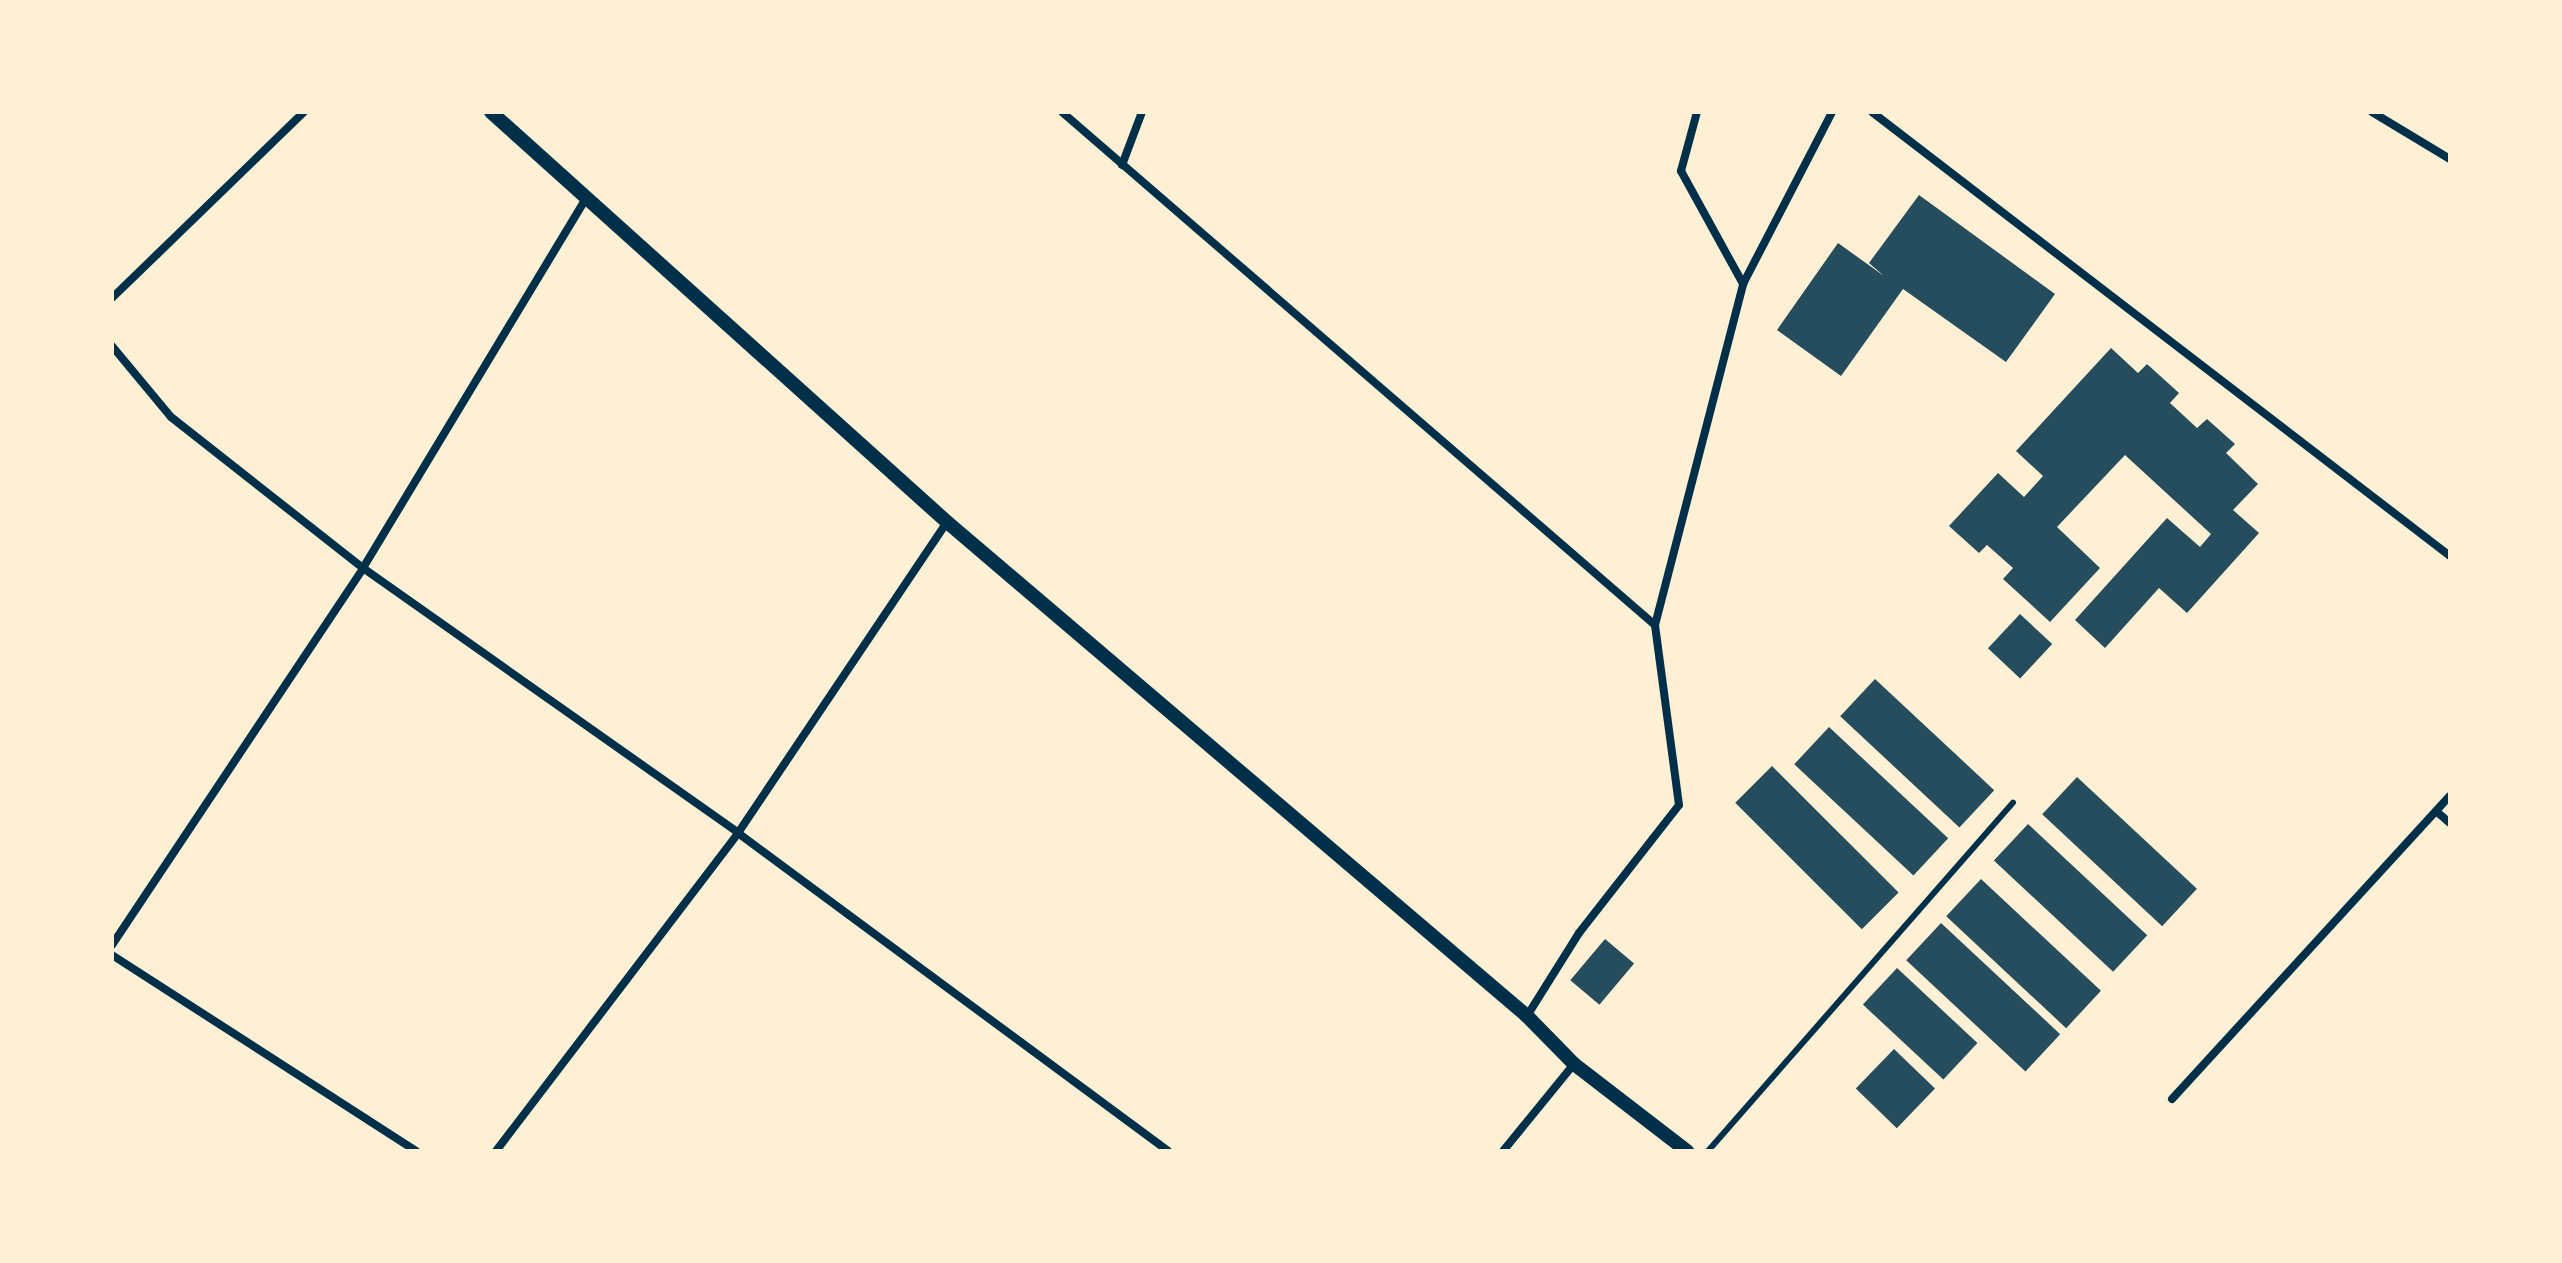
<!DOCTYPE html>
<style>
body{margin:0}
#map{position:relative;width:2562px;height:1263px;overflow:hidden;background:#fdf0d5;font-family:Commissioner,sans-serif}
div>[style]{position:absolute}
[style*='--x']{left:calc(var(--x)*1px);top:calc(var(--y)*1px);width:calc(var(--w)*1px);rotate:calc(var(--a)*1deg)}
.building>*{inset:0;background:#264d5e;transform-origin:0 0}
.service>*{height:6px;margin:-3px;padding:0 3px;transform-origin:3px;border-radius:3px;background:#003049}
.minor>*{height:8px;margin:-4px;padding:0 4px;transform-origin:4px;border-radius:4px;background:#003049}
.tertiary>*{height:14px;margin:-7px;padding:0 7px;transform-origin:7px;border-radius:7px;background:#003049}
span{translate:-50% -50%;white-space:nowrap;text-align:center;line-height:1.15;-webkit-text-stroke:8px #fdf0d5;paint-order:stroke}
.frame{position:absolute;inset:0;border:114px solid #fdf0d5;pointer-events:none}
</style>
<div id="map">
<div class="building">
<div style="clip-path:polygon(1919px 195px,2055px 294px,2006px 362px,1903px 289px,1841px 376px,1777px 330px,1838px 243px,1884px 276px,1869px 263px)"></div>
<div style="clip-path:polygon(2111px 348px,2138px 373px,2147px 364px,2179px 393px,2170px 403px,2197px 428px,2207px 419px,2235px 444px,2226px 453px,2258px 484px,2233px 510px,2259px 533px,2187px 613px,2159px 588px,2105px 648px,2075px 620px,2167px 518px,2200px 547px,2211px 534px,2125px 455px,2057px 527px,2100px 568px,2050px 622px,2003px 579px,2013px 568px,1987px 545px,1979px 553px,1949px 526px,1998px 473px,2024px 497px,2043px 476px,2016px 451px)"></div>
<div style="left:2020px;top:614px;width:44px;height:47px;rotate:43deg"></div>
<div style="left:1875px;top:679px;width:163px;height:51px;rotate:43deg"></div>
<div style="left:1829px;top:727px;width:163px;height:51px;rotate:43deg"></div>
<div style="left:1772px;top:766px;width:179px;height:52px;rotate:45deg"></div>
<div style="left:2077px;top:777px;width:164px;height:51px;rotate:43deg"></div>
<div style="left:2028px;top:824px;width:163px;height:50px;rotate:43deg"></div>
<div style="left:1981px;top:879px;width:164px;height:51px;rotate:43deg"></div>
<div style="left:1941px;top:923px;width:163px;height:51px;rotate:43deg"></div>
<div style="left:1605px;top:939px;width:38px;height:54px;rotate:40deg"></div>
<div style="left:1897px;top:968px;width:110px;height:50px;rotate:43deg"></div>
<div style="left:1894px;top:1049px;width:57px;height:55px;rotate:44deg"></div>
</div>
<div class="service">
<div style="--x:1708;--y:1151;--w:463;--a:-48.8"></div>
</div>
<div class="minor">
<div style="--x:1062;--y:112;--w:784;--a:40.86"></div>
<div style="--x:1697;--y:112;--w:61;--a:105.2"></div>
<div style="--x:1681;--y:171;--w:129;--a:61.2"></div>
<div style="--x:1872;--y:112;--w:729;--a:37.53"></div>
<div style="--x:2372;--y:112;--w:91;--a:31.1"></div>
<div style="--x:1122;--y:165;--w:57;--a:-69.3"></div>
<div style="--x:112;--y:298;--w:267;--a:-44.1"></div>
<div style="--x:112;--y:346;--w:92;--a:50.3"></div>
<div style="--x:171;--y:417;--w:244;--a:38.2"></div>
<div style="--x:363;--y:568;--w:459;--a:35.2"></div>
<div style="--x:738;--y:833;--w:535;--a:36.48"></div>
<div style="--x:2436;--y:811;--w:18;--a:41"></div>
<div style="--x:112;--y:945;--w:453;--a:-56.3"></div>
<div style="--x:363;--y:568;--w:432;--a:-58.9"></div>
<div style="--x:112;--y:955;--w:362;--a:32.8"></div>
<div style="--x:1527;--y:1016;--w:98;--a:-57.9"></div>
<div style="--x:1579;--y:933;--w:162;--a:-52"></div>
<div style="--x:1679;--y:805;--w:182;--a:-97.6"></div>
<div style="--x:1655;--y:625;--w:352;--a:-75.5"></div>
<div style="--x:1743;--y:284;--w:194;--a:-62.6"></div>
<div style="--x:2172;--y:1099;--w:411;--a:-47.5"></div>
<div style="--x:496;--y:1151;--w:400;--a:-52.7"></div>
<div style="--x:738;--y:833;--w:375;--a:-56.1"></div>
<div style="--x:1503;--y:1151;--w:112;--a:-50.8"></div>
</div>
<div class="tertiary">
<div style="--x:491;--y:112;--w:613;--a:41.96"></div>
<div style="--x:947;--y:522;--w:762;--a:40.42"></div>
<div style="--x:1527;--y:1016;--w:67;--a:45.6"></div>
<div style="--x:1574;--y:1064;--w:143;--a:37.6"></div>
</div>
<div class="frame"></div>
</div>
